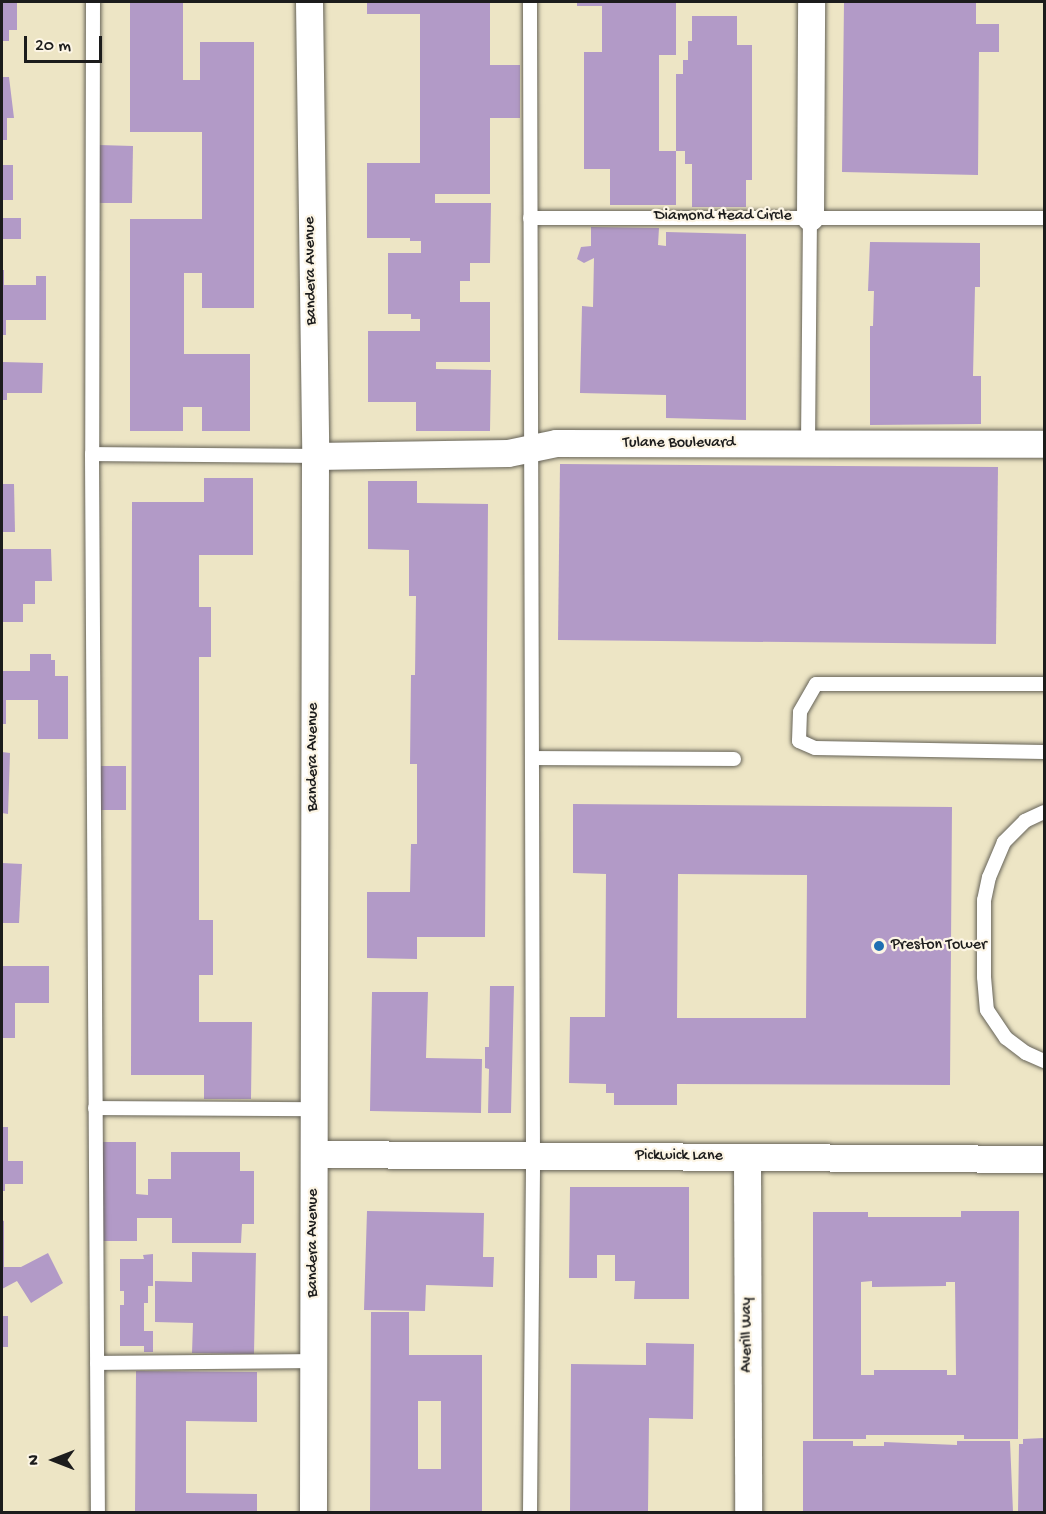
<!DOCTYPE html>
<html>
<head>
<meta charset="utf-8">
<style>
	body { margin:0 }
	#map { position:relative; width:1046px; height:1514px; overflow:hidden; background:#ede5c5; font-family:"Gochi Hand",sans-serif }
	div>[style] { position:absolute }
	.building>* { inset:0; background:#b29ac7 }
	.roads { filter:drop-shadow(0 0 2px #656257) drop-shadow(0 0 2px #656257) }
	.service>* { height:14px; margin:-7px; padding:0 7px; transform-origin:7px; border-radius:7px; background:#fff }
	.minor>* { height:27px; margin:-13.5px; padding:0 13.5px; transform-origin:13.5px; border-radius:13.5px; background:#fff }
	.dots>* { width:16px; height:16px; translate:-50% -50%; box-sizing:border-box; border:3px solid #fcf5e5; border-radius:50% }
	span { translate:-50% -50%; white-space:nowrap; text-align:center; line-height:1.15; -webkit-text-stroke:4.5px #fcf5e5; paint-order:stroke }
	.street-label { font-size:16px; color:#1c1c1c }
	.poi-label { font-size:16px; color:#1c1c1c }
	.left { translate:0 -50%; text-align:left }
	.frame { position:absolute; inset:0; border:3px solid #1c1c1c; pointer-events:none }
	.north { position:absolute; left:24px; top:1430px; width:60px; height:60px; -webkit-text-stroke:4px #fcf5e5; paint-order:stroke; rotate:270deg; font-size:16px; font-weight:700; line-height:24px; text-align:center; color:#1c1c1c }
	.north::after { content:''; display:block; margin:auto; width:21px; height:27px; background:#1c1c1c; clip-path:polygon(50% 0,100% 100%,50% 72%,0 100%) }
	.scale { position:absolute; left:24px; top:36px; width:78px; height:27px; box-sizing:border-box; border:3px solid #1c1c1c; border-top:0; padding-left:8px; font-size:18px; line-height:21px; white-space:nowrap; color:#1c1c1c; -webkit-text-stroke:4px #fcf5e5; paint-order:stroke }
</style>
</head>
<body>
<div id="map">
	<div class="building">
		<i style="clip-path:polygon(2px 2px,17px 2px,17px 30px,9px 30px,9px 41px,2px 41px)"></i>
		<i style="clip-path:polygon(130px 2px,183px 2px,183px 80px,200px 80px,200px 42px,254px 42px,254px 308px,202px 308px,202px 273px,184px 273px,184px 354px,250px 354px,250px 431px,202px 431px,202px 407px,183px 407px,183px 431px,130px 431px,130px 219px,202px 219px,202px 132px,130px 132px)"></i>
		<i style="clip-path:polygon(367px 2px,490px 2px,490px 65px,520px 65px,520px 118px,490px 118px,490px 194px,435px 194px,435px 203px,491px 203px,490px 263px,470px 263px,470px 281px,460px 281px,460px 302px,490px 302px,490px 362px,436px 362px,436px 369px,491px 370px,490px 431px,416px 431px,416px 402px,368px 402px,368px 331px,420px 331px,420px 319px,411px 319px,411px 314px,388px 314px,388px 253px,421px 253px,421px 241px,410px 241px,410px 238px,367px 238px,367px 163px,420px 163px,420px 14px,367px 14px)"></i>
		<i style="clip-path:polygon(577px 2px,676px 2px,676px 55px,659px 55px,659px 151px,676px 151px,676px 205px,610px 205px,610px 169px,584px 169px,584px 52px,602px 52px,602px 6px,577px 6px)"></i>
		<i style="clip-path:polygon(844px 2px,976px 2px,976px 24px,999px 24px,999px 52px,979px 52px,978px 175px,842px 172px)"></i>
		<i style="clip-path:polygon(692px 16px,737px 16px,737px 45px,752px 45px,752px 180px,746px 180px,746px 207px,692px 207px,692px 164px,685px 164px,685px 151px,676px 151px,676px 74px,683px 74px,683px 60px,688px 60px,688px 41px,692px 41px)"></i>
		<i style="clip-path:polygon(2px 77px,9px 77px,14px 118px,7px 118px,7px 140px,2px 140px)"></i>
		<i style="clip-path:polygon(99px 145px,133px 146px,132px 203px,99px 203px)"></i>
		<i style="clip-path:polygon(2px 165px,13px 165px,13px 200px,2px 200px)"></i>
		<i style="clip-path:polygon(2px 218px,21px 218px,21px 239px,2px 239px)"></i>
		<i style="clip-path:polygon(591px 227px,659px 228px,658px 245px,666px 246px,666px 232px,746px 234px,746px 420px,666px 418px,666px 395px,580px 393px,582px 306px,593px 307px,594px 258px,584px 263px,577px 259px,581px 247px,591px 246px)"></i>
		<i style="clip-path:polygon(870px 242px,980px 243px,980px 287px,975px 287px,973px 376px,981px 376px,981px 424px,870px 425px,870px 326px,873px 326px,874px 291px,868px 291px)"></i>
		<i style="clip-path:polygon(2px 270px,4px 270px,4px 285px,36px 285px,36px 276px,46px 276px,46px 320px,6px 320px,6px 335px,2px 335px)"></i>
		<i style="clip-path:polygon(2px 362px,43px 363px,42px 393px,7px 393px,7px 400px,2px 400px)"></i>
		<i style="clip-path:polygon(560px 464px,998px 467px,996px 644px,558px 640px)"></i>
		<i style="clip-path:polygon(204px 478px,253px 478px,253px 555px,199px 555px,199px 607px,211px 607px,211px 657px,199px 657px,199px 920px,213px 920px,213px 975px,199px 975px,199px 1022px,252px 1022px,251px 1099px,204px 1099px,204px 1075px,131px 1075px,132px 502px,204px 502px)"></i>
		<i style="clip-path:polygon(368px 481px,417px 481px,417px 503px,488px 504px,485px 937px,417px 937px,417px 959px,367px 958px,367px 892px,410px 892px,411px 844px,417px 844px,417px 764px,410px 764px,411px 675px,415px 675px,416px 596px,409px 596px,409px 550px,368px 549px)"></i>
		<i style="clip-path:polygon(2px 484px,14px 484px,15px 532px,3px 532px)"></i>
		<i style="clip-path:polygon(2px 549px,51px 549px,52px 581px,35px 581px,35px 604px,23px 604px,23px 622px,2px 622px)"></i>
		<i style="clip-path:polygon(30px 654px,51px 654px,51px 660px,55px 660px,55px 676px,68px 676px,68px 739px,38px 739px,38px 700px,6px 700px,6px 724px,2px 724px,2px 671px,30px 671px)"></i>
		<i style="clip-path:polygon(2px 752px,10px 753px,8px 814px,2px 813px)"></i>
		<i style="clip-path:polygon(98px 766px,126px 766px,126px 810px,98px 810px)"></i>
		<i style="clip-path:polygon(evenodd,573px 804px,952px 807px,950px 1085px,677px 1084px,677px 1105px,614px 1105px,614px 1093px,606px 1093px,606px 1084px,569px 1083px,570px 1017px,605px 1017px,606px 874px,573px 873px,573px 804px,678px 874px,807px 875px,806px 1018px,677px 1018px,678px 874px)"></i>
		<i style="clip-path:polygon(2px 863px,22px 864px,19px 923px,2px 923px)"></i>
		<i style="clip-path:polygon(2px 966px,49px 966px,49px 1003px,15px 1003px,15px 1038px,2px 1038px)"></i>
		<i style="clip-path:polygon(490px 986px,514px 986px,511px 1113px,488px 1113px,489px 1069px,485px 1068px,485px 1047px,489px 1047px)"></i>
		<i style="clip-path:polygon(372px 992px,428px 992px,426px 1058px,482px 1059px,481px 1113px,370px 1111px)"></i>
		<i style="clip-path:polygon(2px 1127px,8px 1127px,8px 1161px,23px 1161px,23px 1184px,5px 1184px,5px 1191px,2px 1191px)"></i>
		<i style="clip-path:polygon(102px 1142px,136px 1142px,136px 1194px,148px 1195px,148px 1179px,171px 1179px,171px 1152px,240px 1152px,240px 1171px,254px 1171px,254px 1224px,242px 1224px,241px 1243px,172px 1243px,172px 1218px,137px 1218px,137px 1241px,102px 1241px)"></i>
		<i style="clip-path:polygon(570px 1187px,689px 1187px,689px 1299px,634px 1299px,635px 1281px,615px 1281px,615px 1255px,597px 1255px,597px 1278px,569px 1278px)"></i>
		<i style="clip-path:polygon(367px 1211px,484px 1213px,483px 1257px,494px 1257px,493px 1287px,426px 1285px,425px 1311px,364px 1310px)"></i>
		<i style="clip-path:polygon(evenodd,961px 1211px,1019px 1211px,1018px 1439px,964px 1439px,964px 1435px,866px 1435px,866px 1439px,813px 1439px,813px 1212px,868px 1212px,868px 1217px,961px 1217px,961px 1211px,872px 1281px,872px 1287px,946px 1286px,946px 1282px,955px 1282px,956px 1375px,947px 1375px,947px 1370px,874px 1370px,874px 1375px,861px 1375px,861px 1282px,872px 1281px)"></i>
		<i style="clip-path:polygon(2px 1220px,4px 1221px,4px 1267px,21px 1267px,48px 1253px,63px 1283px,31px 1303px,17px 1281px,2px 1289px)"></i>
		<i style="clip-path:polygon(192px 1252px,256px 1253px,254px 1354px,192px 1353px,193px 1323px,155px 1322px,155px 1281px,192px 1282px)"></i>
		<i style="clip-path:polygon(153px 1254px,153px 1286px,148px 1286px,148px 1303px,144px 1303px,144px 1331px,153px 1331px,153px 1352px,144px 1352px,144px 1346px,120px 1346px,120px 1305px,124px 1305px,124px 1291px,120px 1291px,120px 1259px,144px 1259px,143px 1255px)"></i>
		<i style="clip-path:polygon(evenodd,371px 1312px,409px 1312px,409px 1355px,482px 1355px,482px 1512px,370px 1512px,371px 1312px,418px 1401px,441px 1401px,441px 1469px,418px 1469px,418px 1401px)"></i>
		<i style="clip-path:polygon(2px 1316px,8px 1316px,8px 1347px,2px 1347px)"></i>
		<i style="clip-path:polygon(646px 1343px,694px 1344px,693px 1419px,649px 1418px,648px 1512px,570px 1512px,571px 1364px,646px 1365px)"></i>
		<i style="clip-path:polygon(136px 1371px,257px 1372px,257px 1422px,186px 1421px,186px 1493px,257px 1494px,257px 1512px,135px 1512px)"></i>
		<i style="clip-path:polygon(1044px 1438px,1044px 1512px,1018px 1512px,1019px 1444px,1023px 1444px,1023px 1439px)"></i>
		<i style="clip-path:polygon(803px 1441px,853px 1441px,853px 1446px,884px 1446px,884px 1442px,957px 1445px,957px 1441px,1010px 1441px,1013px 1512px,803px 1512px)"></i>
	</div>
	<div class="roads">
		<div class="service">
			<i style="left:93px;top:2px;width:452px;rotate:90.1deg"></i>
			<i style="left:92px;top:454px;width:1058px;rotate:89.68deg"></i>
			<i style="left:530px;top:218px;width:514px"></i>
			<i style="left:808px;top:444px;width:227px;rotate:-89.5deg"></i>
			<i style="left:92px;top:454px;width:223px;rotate:0.5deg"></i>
			<i style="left:1044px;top:684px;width:228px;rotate:180deg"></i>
			<i style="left:816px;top:684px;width:32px;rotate:120deg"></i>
			<i style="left:800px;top:712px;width:29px;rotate:92deg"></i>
			<i style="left:799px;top:741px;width:17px;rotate:24deg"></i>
			<i style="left:815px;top:748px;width:229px;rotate:1deg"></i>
			<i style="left:532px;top:758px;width:202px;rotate:0.3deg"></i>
			<i style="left:1044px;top:812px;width:21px;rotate:155deg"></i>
			<i style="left:1025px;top:821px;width:30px;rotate:135deg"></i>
			<i style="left:1004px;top:842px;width:38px;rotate:113deg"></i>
			<i style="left:989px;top:877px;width:24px;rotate:102deg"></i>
			<i style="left:984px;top:900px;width:77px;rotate:90deg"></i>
			<i style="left:984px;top:977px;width:33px;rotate:85deg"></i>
			<i style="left:987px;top:1010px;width:34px;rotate:56deg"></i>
			<i style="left:1006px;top:1038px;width:25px;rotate:37deg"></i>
			<i style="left:1026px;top:1053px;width:20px;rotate:24deg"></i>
			<i style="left:95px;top:1108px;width:219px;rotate:0.3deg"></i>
			<i style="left:97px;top:1363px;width:216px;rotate:-0.5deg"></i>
			<i style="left:530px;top:1512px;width:356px;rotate:-89.5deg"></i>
			<i style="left:533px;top:1156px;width:1154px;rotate:-90.15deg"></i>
		</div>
		<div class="minor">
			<i style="left:309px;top:2px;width:454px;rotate:89.2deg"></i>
			<i style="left:315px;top:456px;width:1056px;rotate:90.11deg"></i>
			<i style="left:810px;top:217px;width:215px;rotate:-89.7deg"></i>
			<i style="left:315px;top:456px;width:193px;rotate:-0.9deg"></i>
			<i style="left:508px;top:453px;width:49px;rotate:-11.8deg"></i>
			<i style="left:556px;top:443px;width:488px;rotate:0.1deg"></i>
			<i style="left:314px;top:1154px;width:730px;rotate:0.39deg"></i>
			<i style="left:747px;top:1157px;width:355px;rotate:89.8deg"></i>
		</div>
	</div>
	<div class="dots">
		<i style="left:879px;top:946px;background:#1f6fb2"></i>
	</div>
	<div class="street-label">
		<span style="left:723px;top:217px">Diamond Head Circle</span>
		<span style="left:312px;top:271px;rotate:-91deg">Bandera Avenue</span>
		<span style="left:679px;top:444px">Tulane Boulevard</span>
		<span style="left:314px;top:757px;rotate:-90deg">Bandera Avenue</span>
		<span style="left:679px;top:1157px">Pickwick Lane</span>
		<span style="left:314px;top:1243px;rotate:-90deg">Bandera Avenue</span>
		<span style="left:748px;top:1335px;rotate:-90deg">Averill Way</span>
	</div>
	<div class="poi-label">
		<span class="left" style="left:891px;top:946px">Preston Tower</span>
	</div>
	<div class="frame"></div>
	<div class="north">N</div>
	<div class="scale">20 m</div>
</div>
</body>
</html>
